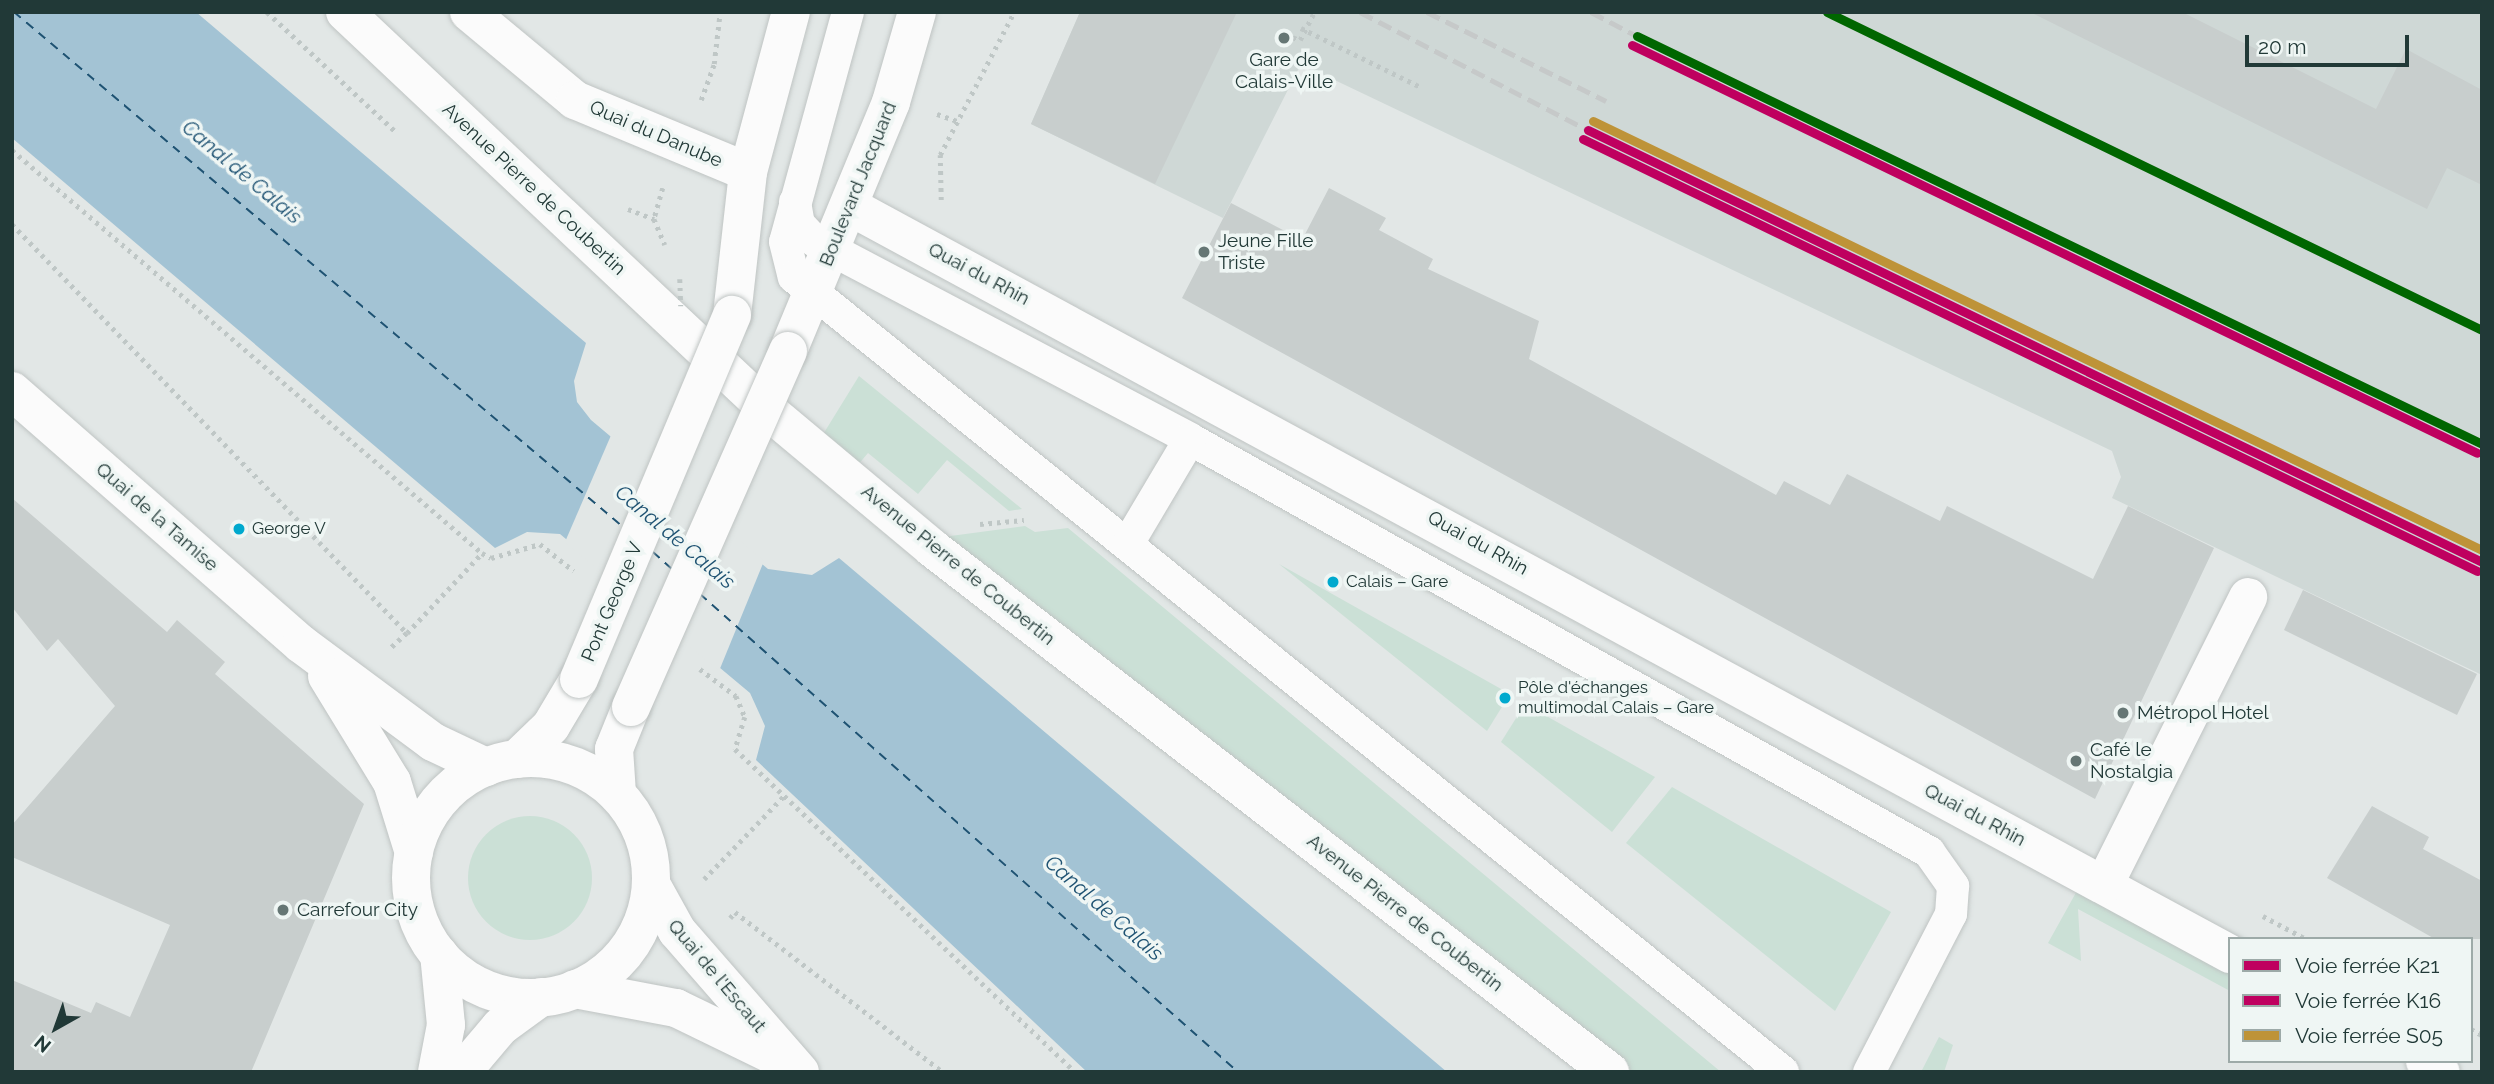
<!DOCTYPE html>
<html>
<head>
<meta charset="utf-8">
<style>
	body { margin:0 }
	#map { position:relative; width:2494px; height:1084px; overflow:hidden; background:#e2e7e6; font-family:Raleway,sans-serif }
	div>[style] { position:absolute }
	.built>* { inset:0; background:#cfd8d6 }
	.green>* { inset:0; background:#cbe0d6 }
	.round { border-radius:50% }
	.water>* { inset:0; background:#a3c3d4 }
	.pier>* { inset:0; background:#e2e7e6 }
	.ferry>* { height:2px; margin-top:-1px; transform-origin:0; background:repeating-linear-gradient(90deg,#1e5272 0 9px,transparent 0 16px) }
	.building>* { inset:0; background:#c8cecd }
	.path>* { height:4.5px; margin-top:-2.25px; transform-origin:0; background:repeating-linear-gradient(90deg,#bfc7c6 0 3.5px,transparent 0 8.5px) }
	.roads { filter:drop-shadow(0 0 2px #bfc4c3) drop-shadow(0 0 2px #bfc4c3) }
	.service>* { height:32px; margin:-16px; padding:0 16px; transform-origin:16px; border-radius:16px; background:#fbfbfb }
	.minor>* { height:38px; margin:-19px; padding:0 19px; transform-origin:19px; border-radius:19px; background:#fbfbfb }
	.tertiary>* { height:38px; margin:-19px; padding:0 19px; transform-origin:19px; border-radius:19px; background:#fbfbfb }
	.tertiary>.ring { margin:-19px; padding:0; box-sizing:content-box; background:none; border:38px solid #fbfbfb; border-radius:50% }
	.rail>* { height:5px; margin-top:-2.5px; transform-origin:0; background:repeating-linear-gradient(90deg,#c6c9c9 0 14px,transparent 0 21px) }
	.path-bridge>* { height:4.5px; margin-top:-2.25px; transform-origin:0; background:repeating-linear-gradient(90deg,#bfc7c6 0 3.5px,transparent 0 8.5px) }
	.bridges { filter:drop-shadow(0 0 2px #bfc4c3) drop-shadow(0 0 2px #bfc4c3) }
	.tertiary-bridge>* { height:38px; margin:-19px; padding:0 19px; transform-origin:19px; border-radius:19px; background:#fbfbfb }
	.rail-1>* { height:9px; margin:-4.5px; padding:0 4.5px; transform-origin:4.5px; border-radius:4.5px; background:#bf005f }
	.rail-2>* { height:9px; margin:-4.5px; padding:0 4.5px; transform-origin:4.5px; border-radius:4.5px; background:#bf005f }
	.rail-3>* { height:9px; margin:-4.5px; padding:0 4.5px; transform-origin:4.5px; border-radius:4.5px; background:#be9338 }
	.rail-4>* { height:9px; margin:-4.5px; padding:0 4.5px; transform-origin:4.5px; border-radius:4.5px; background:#060 }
	.rail-5>* { height:9px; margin:-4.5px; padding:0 4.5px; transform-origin:4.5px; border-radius:4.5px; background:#bf005f }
	.rail-6>* { height:9px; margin:-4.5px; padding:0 4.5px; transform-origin:4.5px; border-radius:4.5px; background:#060 }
	.dots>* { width:19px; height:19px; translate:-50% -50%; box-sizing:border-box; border:4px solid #eff6f4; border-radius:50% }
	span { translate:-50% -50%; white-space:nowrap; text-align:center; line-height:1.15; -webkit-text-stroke:7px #eff6f4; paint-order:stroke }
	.bus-label { font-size:17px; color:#213937 }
	.left { translate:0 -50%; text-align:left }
	.poi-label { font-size:19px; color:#213937 }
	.street-label { font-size:19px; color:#213937 }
	.water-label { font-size:21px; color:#1e5272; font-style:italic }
	.frame { position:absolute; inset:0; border:14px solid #213937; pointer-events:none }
	.legend { position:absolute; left:2228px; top:937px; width:245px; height:126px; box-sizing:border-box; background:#eff6f4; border:2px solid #9daaa8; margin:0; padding:9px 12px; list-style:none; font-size:21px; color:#213937 }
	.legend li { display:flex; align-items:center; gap:14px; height:35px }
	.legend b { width:35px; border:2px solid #9daaa8 }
	.north { position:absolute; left:21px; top:993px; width:70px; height:70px; -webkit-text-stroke:5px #eff6f4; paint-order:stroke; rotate:220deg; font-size:19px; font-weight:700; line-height:28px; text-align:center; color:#213937 }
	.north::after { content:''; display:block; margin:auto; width:24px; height:32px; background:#213937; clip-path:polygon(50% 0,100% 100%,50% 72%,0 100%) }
	.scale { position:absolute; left:2245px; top:35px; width:164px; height:32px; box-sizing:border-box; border:4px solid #213937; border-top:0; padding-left:9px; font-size:21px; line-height:24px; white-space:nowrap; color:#213937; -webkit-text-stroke:5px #eff6f4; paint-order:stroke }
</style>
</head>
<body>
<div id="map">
	<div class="built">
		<i style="clip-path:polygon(1080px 12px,2482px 12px,2482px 675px,2112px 498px,2121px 477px,2112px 451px,1301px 64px,1223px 218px,1031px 124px)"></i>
	</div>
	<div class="green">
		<i style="clip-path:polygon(859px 376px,1022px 509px,1009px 511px,947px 460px,918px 494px,868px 453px,857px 466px,822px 436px)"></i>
		<i style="clip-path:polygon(1025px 526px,1035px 532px,1068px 528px,1721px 1072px,1632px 1072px,943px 537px)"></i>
		<i style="clip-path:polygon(1279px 564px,1510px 694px,1487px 731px)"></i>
		<i style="clip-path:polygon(1525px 704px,1655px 777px,1612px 832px,1501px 742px)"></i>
		<i style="clip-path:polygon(1672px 787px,1891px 912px,1835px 1011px,1626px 843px)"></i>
		<i class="round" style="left:468px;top:816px;width:124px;height:124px"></i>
		<i style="clip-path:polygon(2078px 889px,2230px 971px,2230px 991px,2078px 909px,2081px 961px,2048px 943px)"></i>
		<i style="clip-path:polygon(1939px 1037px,1953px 1045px,1944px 1072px,1921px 1072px)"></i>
	</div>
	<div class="water">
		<i style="clip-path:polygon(12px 12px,196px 12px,586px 343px,574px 381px,577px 402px,591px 420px,768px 569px,812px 575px,839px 558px,1447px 1072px,1087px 1072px,756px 760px,765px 726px,750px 693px,560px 534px,527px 532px,495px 548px,12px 138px)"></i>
	</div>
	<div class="pier">
		<i style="clip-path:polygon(612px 433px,764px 561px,719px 671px,565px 542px)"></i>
	</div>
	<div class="ferry">
		<i style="left:14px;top:12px;width:796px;rotate:40.21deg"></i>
		<i style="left:653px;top:552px;width:25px;rotate:42deg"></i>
		<i style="left:700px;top:594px;width:720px;rotate:41.62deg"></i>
	</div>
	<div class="building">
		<i style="clip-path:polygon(1080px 12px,1237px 12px,1155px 184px,1031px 124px)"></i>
		<i style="clip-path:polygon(2030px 12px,2182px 12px,2376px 109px,2406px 49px,2482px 90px,2482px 185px,2447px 168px,2427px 209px)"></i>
		<i style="clip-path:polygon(1329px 188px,1386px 218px,1379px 230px,1433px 259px,1428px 269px,1539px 321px,1529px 359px,1776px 495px,1784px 481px,1830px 505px,1847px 474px,1940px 521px,1947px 506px,2093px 579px,2128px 506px,2214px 548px,2095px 799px,1182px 298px,1231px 203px,1302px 240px)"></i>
		<i style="clip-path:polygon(12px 498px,167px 632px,177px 620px,225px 662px,215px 674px,364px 804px,251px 1072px,12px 1072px,12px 980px,91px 1013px,96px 1002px,130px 1017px,170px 925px,12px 857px,12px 825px,115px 706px,58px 639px,47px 651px,12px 607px)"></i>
		<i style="clip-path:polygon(2303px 590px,2477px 674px,2457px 715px,2284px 630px)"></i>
		<i style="clip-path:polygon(2372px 806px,2429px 837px,2423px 849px,2482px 881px,2482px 939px,2435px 939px,2327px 878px)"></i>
	</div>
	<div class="path">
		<i style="left:267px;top:12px;width:178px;rotate:42.9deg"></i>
		<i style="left:1301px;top:28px;width:134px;rotate:26.2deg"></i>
		<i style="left:1285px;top:34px;width:16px;rotate:22deg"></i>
		<i style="left:1300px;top:40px;width:31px;rotate:-63deg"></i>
		<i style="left:701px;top:100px;width:38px;rotate:-70deg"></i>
		<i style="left:714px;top:64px;width:52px;rotate:-83.4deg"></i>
		<i style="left:937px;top:114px;width:24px;rotate:19deg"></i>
		<i style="left:12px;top:150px;width:619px;rotate:40.61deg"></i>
		<i style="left:482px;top:553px;width:10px;rotate:29deg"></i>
		<i style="left:491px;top:558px;width:51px;rotate:-15.9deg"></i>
		<i style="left:540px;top:544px;width:43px;rotate:38.5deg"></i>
		<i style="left:663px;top:188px;width:32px;rotate:106deg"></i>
		<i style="left:654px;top:219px;width:28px;rotate:67deg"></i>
		<i style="left:941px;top:200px;width:45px;rotate:-91.3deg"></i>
		<i style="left:940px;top:155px;width:161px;rotate:-62.6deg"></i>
		<i style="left:628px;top:209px;width:28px;rotate:21deg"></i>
		<i style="left:12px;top:224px;width:569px;rotate:46deg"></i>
		<i style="left:407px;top:633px;width:25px;rotate:137deg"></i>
		<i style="left:980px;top:524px;width:44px;rotate:-5.2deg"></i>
		<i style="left:407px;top:633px;width:110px;rotate:-46.8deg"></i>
		<i style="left:700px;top:669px;width:45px;rotate:36.9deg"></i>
		<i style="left:736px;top:696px;width:23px;rotate:67deg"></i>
		<i style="left:745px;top:717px;width:34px;rotate:107deg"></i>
		<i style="left:735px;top:749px;width:469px;rotate:43.5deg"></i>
		<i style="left:704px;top:879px;width:115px;rotate:-46.1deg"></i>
		<i style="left:2263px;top:916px;width:49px;rotate:28.1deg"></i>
		<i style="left:730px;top:918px;width:8px;rotate:-50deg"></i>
		<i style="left:735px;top:912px;width:262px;rotate:37.6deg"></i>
		<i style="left:2471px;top:1029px;width:13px;rotate:29deg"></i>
	</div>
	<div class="roads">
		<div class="service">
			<i style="left:848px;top:12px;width:238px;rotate:105.3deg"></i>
			<i style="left:785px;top:242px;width:36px;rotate:76deg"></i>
			<i style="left:794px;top:277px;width:1269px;rotate:38.79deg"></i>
			<i style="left:795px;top:202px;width:22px;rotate:80deg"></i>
			<i style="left:799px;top:224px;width:23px;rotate:47deg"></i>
			<i style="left:815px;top:241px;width:424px;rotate:27.8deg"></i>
			<i style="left:1190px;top:439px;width:847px;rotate:29.2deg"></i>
			<i style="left:1929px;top:852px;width:42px;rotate:54.8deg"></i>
			<i style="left:1953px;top:886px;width:28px;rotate:94deg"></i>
			<i style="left:1951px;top:914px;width:178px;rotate:117.4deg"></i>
			<i style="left:1130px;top:540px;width:117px;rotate:-59.3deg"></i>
		</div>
		<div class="minor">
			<i style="left:469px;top:12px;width:138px;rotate:39.7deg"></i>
			<i style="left:575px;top:100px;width:187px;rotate:22.6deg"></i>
			<i style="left:849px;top:206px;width:1571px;rotate:28.44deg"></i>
			<i style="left:12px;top:391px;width:384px;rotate:41.2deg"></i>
			<i style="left:301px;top:644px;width:164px;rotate:36.6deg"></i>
			<i style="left:433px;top:742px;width:59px;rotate:25.3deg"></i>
			<i style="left:327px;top:676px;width:124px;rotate:58.5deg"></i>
			<i style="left:392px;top:782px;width:74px;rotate:72.8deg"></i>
			<i style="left:651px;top:884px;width:54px;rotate:61deg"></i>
			<i style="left:677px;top:931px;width:187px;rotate:48.9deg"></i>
			<i style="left:2104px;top:885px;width:322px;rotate:-63.4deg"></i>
			<i style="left:575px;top:989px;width:103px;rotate:10.7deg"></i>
			<i style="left:676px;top:1008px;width:108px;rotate:25.9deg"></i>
			<i style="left:2425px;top:1061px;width:19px;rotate:35deg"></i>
		</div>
		<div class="tertiary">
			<i style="left:345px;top:12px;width:586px;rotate:43.27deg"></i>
			<i style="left:772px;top:414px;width:209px;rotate:39.9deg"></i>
			<i style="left:932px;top:548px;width:857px;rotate:37.7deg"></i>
			<i style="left:732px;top:315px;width:144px;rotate:-83.6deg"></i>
			<i style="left:748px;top:172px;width:166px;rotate:-75deg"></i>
			<i style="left:788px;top:351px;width:269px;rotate:-67.5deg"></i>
			<i style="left:891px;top:102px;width:94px;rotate:-73.9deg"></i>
			<i class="ring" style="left:411px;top:758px;width:202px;height:202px"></i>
			<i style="left:517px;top:759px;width:47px;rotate:-44.1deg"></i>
			<i style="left:551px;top:726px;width:55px;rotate:-59.2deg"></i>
			<i style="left:617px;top:794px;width:45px;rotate:-93.8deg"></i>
			<i style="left:614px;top:749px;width:45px;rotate:-68deg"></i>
			<i style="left:437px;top:1072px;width:48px;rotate:-79.2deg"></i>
			<i style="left:446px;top:1025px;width:71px;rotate:-95.6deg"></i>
			<i style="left:462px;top:1072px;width:59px;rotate:-49.8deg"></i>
			<i style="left:500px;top:1027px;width:51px;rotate:-36.2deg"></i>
		</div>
	</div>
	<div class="rail">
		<i style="left:1360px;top:12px;width:257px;rotate:27.4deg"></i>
		<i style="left:1427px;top:12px;width:200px;rotate:26.4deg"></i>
		<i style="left:1591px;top:12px;width:52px;rotate:27.6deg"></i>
	</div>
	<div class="path-bridge">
		<i style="left:680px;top:279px;width:27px;rotate:88deg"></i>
	</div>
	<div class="bridges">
		<div class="tertiary-bridge">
			<i style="left:579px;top:679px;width:395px;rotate:-67.2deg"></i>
			<i style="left:631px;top:707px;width:389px;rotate:-66.2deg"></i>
		</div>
	</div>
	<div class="rail-1">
		<i style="left:1588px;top:130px;width:993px;rotate:25.79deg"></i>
	</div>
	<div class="rail-2">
		<i style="left:1583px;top:139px;width:993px;rotate:25.79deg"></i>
	</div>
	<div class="rail-3">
		<i style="left:1593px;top:121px;width:987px;rotate:25.76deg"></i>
	</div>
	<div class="rail-4">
		<i style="left:1637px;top:36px;width:938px;rotate:25.77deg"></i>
	</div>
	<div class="rail-5">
		<i style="left:1632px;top:45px;width:938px;rotate:25.77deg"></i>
	</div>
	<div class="rail-6">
		<i style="left:1827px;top:12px;width:728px;rotate:25.9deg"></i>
	</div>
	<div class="dots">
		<i style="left:1284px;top:38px;background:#657674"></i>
		<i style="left:1204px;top:252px;background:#657674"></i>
		<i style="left:239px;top:529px;background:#00a9ce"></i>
		<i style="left:1333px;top:582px;background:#00a9ce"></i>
		<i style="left:1505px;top:698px;background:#00a9ce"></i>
		<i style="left:2123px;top:713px;background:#657674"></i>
		<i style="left:2076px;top:761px;background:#657674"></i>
		<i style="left:283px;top:910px;background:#657674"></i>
	</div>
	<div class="bus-label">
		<span class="left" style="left:252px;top:529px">George V</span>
		<span class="left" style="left:1346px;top:582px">Calais – Gare</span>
		<span class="left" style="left:1518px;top:698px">Pôle d'échanges<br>multimodal Calais – Gare</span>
	</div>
	<div class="poi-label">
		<span style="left:1284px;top:71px">Gare de<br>Calais-Ville</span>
		<span class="left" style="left:1218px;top:252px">Jeune Fille<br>Triste</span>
		<span class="left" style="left:2137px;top:713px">Métropol Hotel</span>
		<span class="left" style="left:2090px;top:761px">Café le<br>Nostalgia</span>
		<span class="left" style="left:297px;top:910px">Carrefour City</span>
	</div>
	<div class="street-label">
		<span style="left:656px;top:134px;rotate:23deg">Quai du Danube</span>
		<span style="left:858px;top:184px;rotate:-68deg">Boulevard Jacquard</span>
		<span style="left:534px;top:189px;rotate:43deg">Avenue Pierre de Coubertin</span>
		<span style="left:979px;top:274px;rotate:28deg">Quai du Rhin</span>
		<span style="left:157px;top:517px;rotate:41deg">Quai de la Tamise</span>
		<span style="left:1478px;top:543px;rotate:29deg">Quai du Rhin</span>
		<span style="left:958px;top:565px;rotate:39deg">Avenue Pierre de Coubertin</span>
		<span style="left:612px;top:602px;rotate:-67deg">Pont George V</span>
		<span style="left:1975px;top:815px;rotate:28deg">Quai du Rhin</span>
		<span style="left:1405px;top:913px;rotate:38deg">Avenue Pierre de Coubertin</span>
		<span style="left:717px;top:976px;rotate:50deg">Quai de l'Escaut</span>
	</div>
	<div class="water-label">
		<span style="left:242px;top:172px;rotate:40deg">Canal de Calais</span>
		<span style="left:675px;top:537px;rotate:40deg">Canal de Calais</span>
		<span style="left:1104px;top:908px;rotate:41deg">Canal de Calais</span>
	</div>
	<div class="frame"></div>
	<ul class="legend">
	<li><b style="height:9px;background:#bf005f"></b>Voie ferrée K21</li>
	<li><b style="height:9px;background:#bf005f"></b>Voie ferrée K16</li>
	<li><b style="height:9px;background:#be9338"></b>Voie ferrée S05</li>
	</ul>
	<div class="north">N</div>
	<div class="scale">20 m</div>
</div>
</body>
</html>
